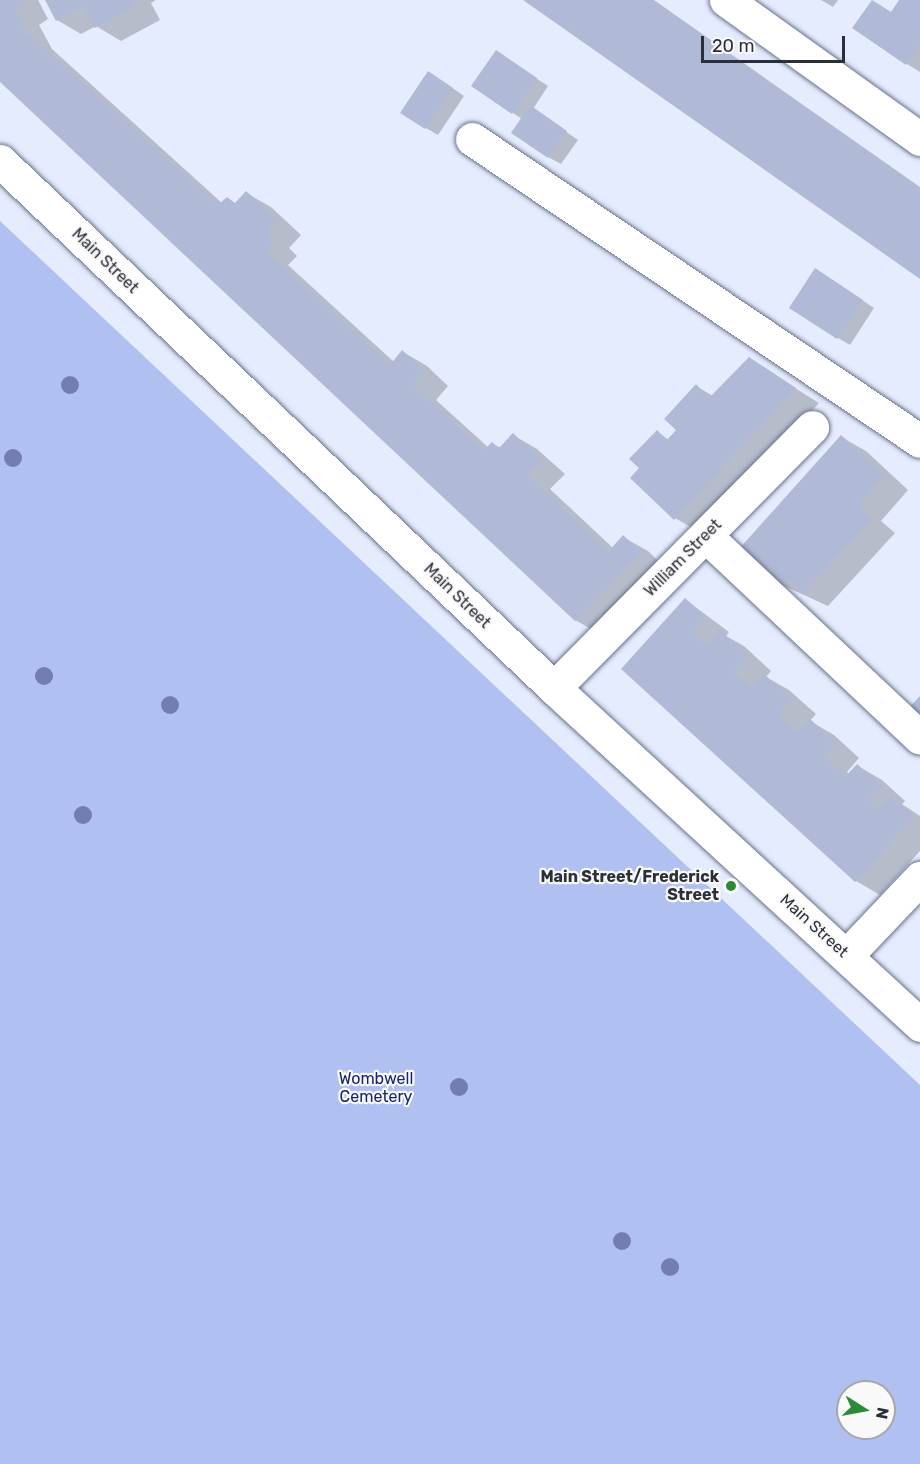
<!DOCTYPE html>
<html>
<head>
<meta charset="utf-8">
<style>
	body { margin:0 }
	#map { position:relative; width:920px; height:1464px; overflow:hidden; background:#e5ecfe; font-family:Rubik,sans-serif }
	div>[style] { position:absolute }
	.green>* { inset:0; background:#b0c0f1 }
	.shadow>* { inset:0; background:#0003 }
	.building>* { inset:0; background:#b0bad7 }
	.roads { filter:drop-shadow(0 0 2px #68718b) drop-shadow(0 0 2px #68718b) }
	.minor>* { height:33px; margin:-16.5px; padding:0 16.5px; transform-origin:16.5px; border-radius:16.5px; background:#fff }
	.trees>* { width:18px; height:18px; margin:-9px; border-radius:50%; background:#747daf }
	.dots>* { width:16px; height:16px; translate:-50% -50%; box-sizing:border-box; border:3px solid #f9f9f9; border-radius:50% }
	span { translate:-50% -50%; white-space:nowrap; text-align:center; line-height:1.15; -webkit-text-stroke:4.5px #f9f9f9; paint-order:stroke }
	.street-label { font-size:16px; color:#2b2f3a }
	.poi-label { font-size:16px; color:#2b2f3a; font-weight:700 }
	.right { translate:-100% -50%; text-align:right }
	.park-label { font-size:16px; color:#18236e }
	.north { position:absolute; left:836px; top:1380px; width:60px; height:60px; box-sizing:border-box; background:#f9f9f9; border:2px solid #a7a8ad; border-radius:50%; rotate:101deg; font-size:16px; font-weight:700; line-height:24px; text-align:center; color:#2b2f3a }
	.north::after { content:''; display:block; margin:auto; width:21px; height:27px; background:#2e8a3b; clip-path:polygon(50% 0,100% 100%,50% 72%,0 100%) }
	.scale { position:absolute; left:701px; top:36px; width:144px; height:27px; box-sizing:border-box; border:3px solid #2b2f3a; border-top:0; padding-left:8px; font-size:18px; line-height:21px; white-space:nowrap; color:#2b2f3a; -webkit-text-stroke:4px #f9f9f9; paint-order:stroke }
</style>
</head>
<body>
<div id="map">
	<div class="green">
		<i style="clip-path:polygon(evenodd,0 221px,920px 1085px,920px 1464px,0 1464px,0 221px,848px 1392px,884px 1392px,884px 1428px,848px 1428px,848px 1392px)"></i>
	</div>
	<div class="shadow">
		<i style="clip-path:polygon(0 0,38px 0,48px 19px,39px 25px,52px 49px,222px 203px,236px 204px,246px 193px,271px 207px,301px 235px,289px 248px,297px 256px,288px 265px,394px 362px,403px 352px,427px 366px,448px 386px,436px 400px,489px 448px,493px 444px,501px 448px,513px 435px,537px 449px,565px 474px,550px 489px,613px 548px,623px 537px,648px 551px,664px 567px,600px 634px,575px 620px,0 80px)"></i>
		<i style="clip-path:polygon(47px 0,156px 0,151px 3px,160px 20px,121px 41px,96px 26px,81px 34px,57px 20px)"></i>
		<i style="clip-path:polygon(525px 0,654px 0,920px 187px,920px 277px)"></i>
		<i style="clip-path:polygon(821px 0,838px 0,833px 7px)"></i>
		<i style="clip-path:polygon(901px 0,920px 0,920px 72px,907px 64px,873px 1px,892px 13px)"></i>
		<i style="clip-path:polygon(507px 59px,548px 86px,533px 109px,578px 140px,561px 164px,548px 157px,522px 119px,473px 86px)"></i>
		<i style="clip-path:polygon(441px 80px,464px 96px,438px 135px,426px 128px)"></i>
		<i style="clip-path:polygon(827px 277px,874px 308px,850px 345px,838px 338px)"></i>
		<i style="clip-path:polygon(749px 359px,819px 403px,699px 532px,675px 518px,642px 468px,657px 432px,669px 440px,678px 430px,696px 386px,713px 396px)"></i>
		<i style="clip-path:polygon(841px 437px,866px 451px,908px 490px,881px 521px,895px 533px,828px 606px,782px 585px)"></i>
		<i style="clip-path:polygon(686px 600px,729px 632px,726px 636px,744px 646px,771px 671px,766px 677px,789px 690px,816px 714px,810px 721px,834px 735px,859px 758px,847px 772px,850px 775px,858px 766px,882px 780px,905px 801px,902px 804px,920px 816px,920px 851px,880px 895px,856px 881px,623px 669px)"></i>
	</div>
	<div class="building">
		<i style="clip-path:polygon(0 0,22px 0,25px 5px,15px 11px,27px 33px,218px 205px,227px 197px,235px 203px,246px 191px,265px 208px,277px 220px,266px 233px,274px 242px,265px 251px,390px 365px,402px 350px,425px 371px,413px 385px,484px 450px,492px 442px,499px 448px,513px 433px,541px 460px,527px 474px,604px 547px,609px 551px,623px 535px,641px 552px,575px 621px,0 82px)"></i>
		<i style="clip-path:polygon(45px 0,133px 0,136px 6px,95px 28px,83px 6px,56px 21px)"></i>
		<i style="clip-path:polygon(523px 0,652px 0,920px 188px,920px 279px)"></i>
		<i style="clip-path:polygon(872px 0,891px 12px,899px 0,920px 0,920px 45px,906px 65px,852px 28px)"></i>
		<i style="clip-path:polygon(496px 50px,537px 78px,512px 114px,471px 86px)"></i>
		<i style="clip-path:polygon(428px 71px,453px 88px,425px 129px,400px 113px)"></i>
		<i style="clip-path:polygon(530px 105px,567px 131px,548px 158px,511px 133px)"></i>
		<i style="clip-path:polygon(815px 268px,863px 300px,837px 339px,789px 308px)"></i>
		<i style="clip-path:polygon(749px 357px,796px 388px,674px 520px,630px 478px,639px 468px,629px 459px,657px 430px,667px 440px,676px 430px,664px 419px,696px 384px,709px 398px)"></i>
		<i style="clip-path:polygon(841px 435px,885px 475px,858px 506px,872px 519px,803px 593px,788px 579px,781px 587px,739px 549px)"></i>
		<i style="clip-path:polygon(685px 598px,706px 617px,693px 632px,706px 645px,720px 630px,748px 656px,733px 672px,742px 680px,752px 689px,764px 674px,792px 699px,778px 715px,797px 733px,810px 719px,836px 743px,824px 757px,845px 777px,857px 764px,882px 786px,868px 800px,879px 809px,891px 796px,914px 817px,855px 882px,621px 669px)"></i>
		<i style="clip-path:polygon(920px 696px,920px 724px,906px 711px)"></i>
	</div>
	<div class="roads">
		<div class="minor">
			<i style="left:726px;top:0;width:239px;rotate:35.6deg"></i>
			<i style="left:472px;top:139px;width:540px;rotate:33.98deg"></i>
			<i style="left:0;top:161px;width:765px;rotate:43.57deg"></i>
			<i style="left:554px;top:688px;width:498px;rotate:42.6deg"></i>
			<i style="left:706px;top:536px;width:294px;rotate:43.3deg"></i>
			<i style="left:554px;top:688px;width:367px;rotate:-45.3deg"></i>
			<i style="left:846px;top:956px;width:108px;rotate:-46.5deg"></i>
		</div>
	</div>
	<div class="trees">
		<i style="left:70px;top:385px"></i>
		<i style="left:13px;top:458px"></i>
		<i style="left:44px;top:676px"></i>
		<i style="left:170px;top:705px"></i>
		<i style="left:83px;top:815px"></i>
		<i style="left:459px;top:1087px"></i>
		<i style="left:622px;top:1241px"></i>
		<i style="left:670px;top:1267px"></i>
	</div>
	<div class="dots">
		<i style="left:731px;top:886px;background:#2e8a3b"></i>
	</div>
	<div class="street-label">
		<span style="left:105px;top:261px;rotate:44deg">Main Street</span>
		<span style="left:683px;top:558px;rotate:-45deg">William Street</span>
		<span style="left:457px;top:596px;rotate:44deg">Main Street</span>
		<span style="left:814px;top:926px;rotate:42deg">Main Street</span>
	</div>
	<div class="poi-label">
		<span class="right" style="left:719px;top:886px">Main Street/Frederick<br>Street</span>
	</div>
	<div class="park-label">
		<span style="left:376px;top:1088px">Wombwell<br>Cemetery</span>
	</div>
	<div class="north">N</div>
	<div class="scale">20 m</div>
</div>
</body>
</html>
